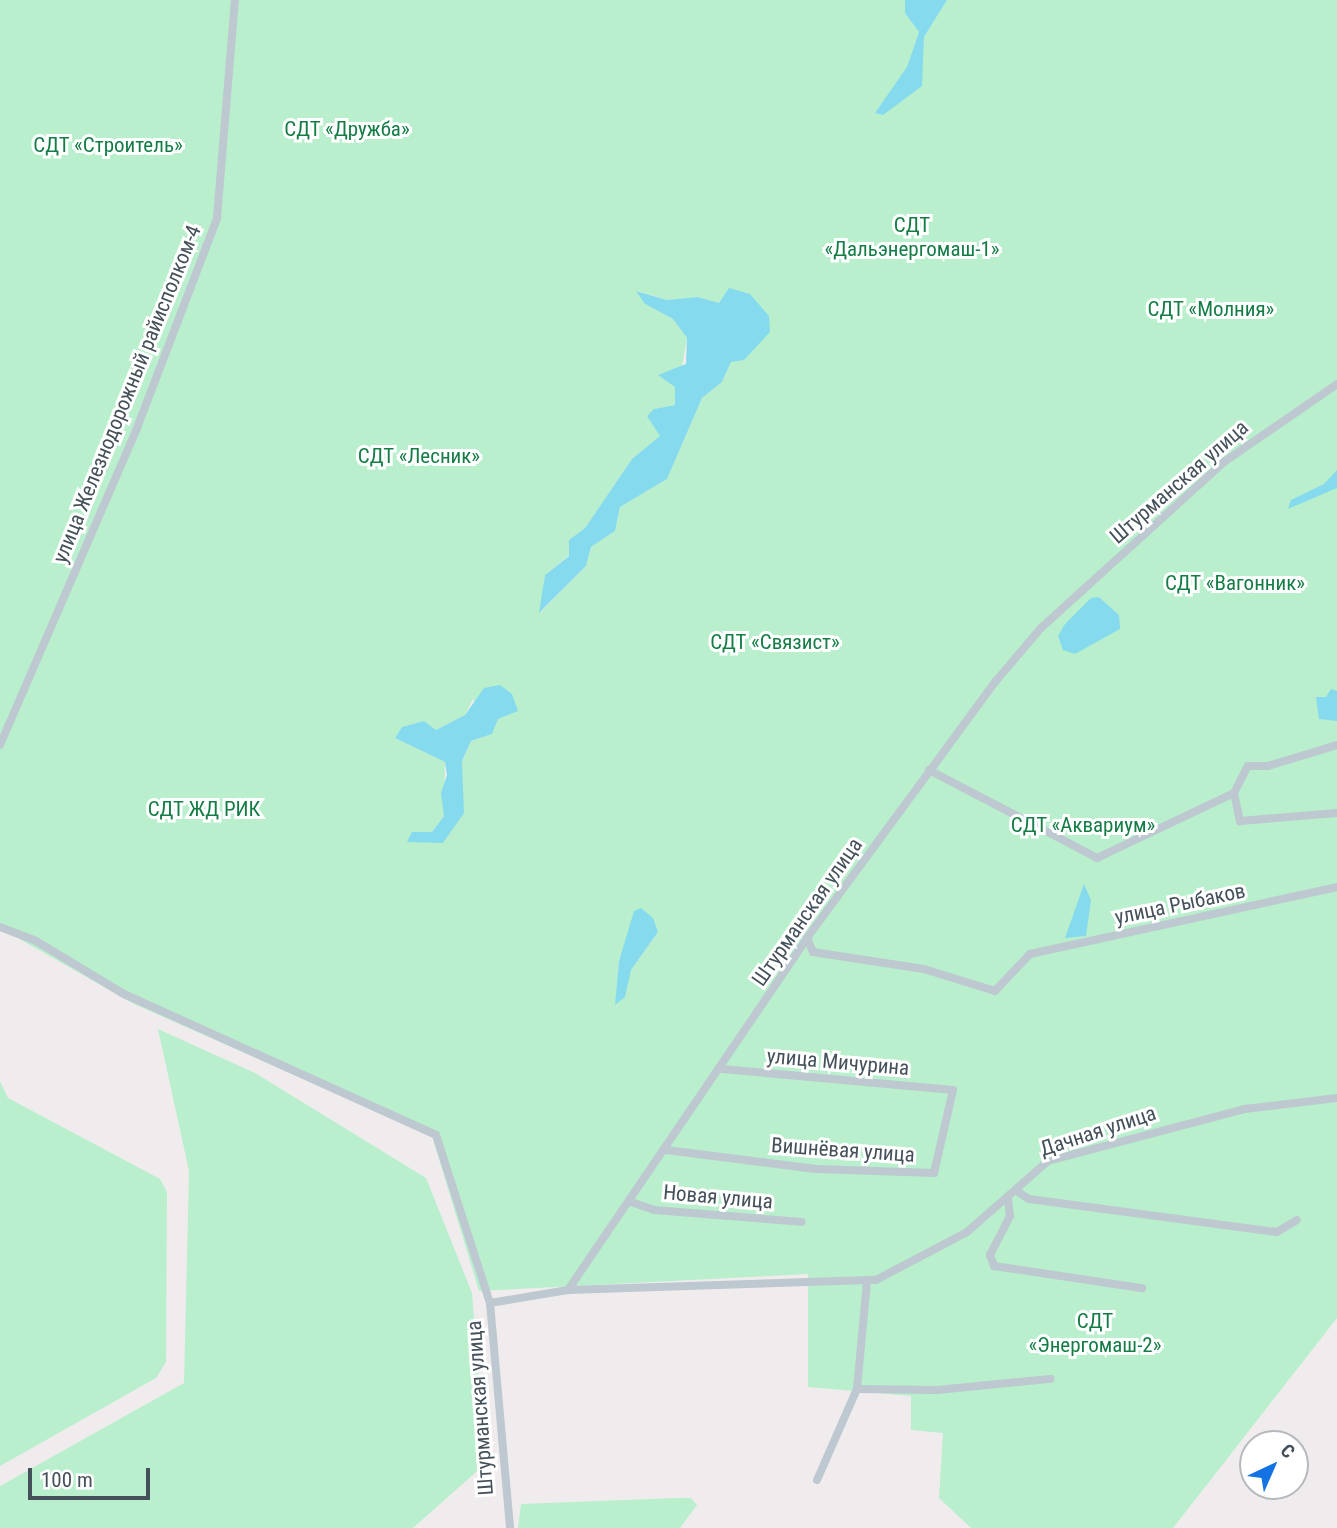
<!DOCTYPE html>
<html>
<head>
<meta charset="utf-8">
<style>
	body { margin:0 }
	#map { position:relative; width:1337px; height:1528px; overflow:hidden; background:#f0eced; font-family:"Roboto Condensed",sans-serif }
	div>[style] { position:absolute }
	.green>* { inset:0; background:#b9efcd }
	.water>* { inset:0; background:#85daee }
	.street>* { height:8px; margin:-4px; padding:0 4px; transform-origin:4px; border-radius:4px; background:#bdc8d0 }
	span { translate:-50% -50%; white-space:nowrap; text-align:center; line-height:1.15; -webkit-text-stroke:6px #fff; paint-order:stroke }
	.park-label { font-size:21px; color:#147d46 }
	.street-label { font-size:21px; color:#45515a }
	.north { position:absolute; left:1239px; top:1430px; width:70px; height:70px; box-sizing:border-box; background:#fff; border:2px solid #b5b9bd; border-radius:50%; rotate:44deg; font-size:19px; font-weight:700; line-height:28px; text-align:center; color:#45515a }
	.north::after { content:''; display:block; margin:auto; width:24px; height:32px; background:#1473e2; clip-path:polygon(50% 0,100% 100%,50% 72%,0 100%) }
	.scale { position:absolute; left:28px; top:1468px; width:122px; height:32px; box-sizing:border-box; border:4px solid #45515a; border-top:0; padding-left:9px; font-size:21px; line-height:24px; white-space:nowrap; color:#45515a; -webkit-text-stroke:5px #fff; paint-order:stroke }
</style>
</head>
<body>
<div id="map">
	<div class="green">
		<i style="clip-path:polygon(evenodd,0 0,905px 0,905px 13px,919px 32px,908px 67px,876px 112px,883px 115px,918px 76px,924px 37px,947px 0,1337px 0,1337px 1318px,1173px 1528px,971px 1528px,939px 1498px,943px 1433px,911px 1430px,911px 1396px,808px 1387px,808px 1274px,479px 1291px,432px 1136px,134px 1004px,0 928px,0 0,637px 291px,668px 300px,698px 297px,719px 303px,731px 362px,722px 382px,702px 398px,667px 479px,620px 507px,615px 531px,591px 547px,586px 566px,541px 612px,545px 575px,569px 555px,569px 540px,585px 528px,632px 459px,661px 436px,654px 409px,675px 405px,687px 338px,673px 319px,645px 304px,637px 291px,0 0,1099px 597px,1119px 615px,1075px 654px,1065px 624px,1099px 597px,0 0,473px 699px,492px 734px,471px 741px,462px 761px,463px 813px,443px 843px,432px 832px,444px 816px,445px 762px,395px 738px,402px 727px,424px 721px,436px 730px,465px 715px,473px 699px,0 0,634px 919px,658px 932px,631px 970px,616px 1005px,619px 961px,634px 919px)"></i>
		<i style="clip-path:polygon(158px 1029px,255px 1073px,426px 1178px,472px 1293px,485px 1464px,413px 1528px,0 1528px,0 1486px,184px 1383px,189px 1171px)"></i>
		<i style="clip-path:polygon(0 1081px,8px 1098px,160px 1179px,167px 1192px,166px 1362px,156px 1378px,0 1466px)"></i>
		<i style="clip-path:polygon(676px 1498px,691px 1498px,697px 1505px,680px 1528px,518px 1528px,521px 1504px)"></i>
	</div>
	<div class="water">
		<i style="clip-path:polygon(905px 0,947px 0,924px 37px,922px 86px,883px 115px,875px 113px,907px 67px,919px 32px,905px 13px)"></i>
		<i style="clip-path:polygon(729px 288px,750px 294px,769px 316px,770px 332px,744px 360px,731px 362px,722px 382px,702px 398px,667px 479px,620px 507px,615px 531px,591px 547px,586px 566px,539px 613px,545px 575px,569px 556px,569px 540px,585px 528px,632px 459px,660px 436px,647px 416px,654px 409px,675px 405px,675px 387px,658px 375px,686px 364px,687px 338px,673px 319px,645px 304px,636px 291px,667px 300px,698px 297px,719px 303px)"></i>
		<i style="clip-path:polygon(1337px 470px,1337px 488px,1288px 509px,1291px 500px,1324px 484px)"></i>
		<i style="clip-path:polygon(1099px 597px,1119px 615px,1120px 629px,1075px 654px,1063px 650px,1058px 636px,1065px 624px,1091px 598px)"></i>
		<i style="clip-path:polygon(500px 685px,512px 694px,518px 711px,498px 719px,492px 734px,471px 741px,462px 761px,464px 813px,443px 843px,407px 842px,412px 832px,432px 832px,444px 816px,441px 793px,447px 775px,445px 762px,395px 738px,402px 727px,424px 721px,436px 730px,465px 715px,484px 688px)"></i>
		<i style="clip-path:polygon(1331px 689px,1337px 691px,1337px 721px,1319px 719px,1316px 697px,1326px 697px)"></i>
		<i style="clip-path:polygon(1084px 884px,1091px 900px,1086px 936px,1065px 938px)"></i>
		<i style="clip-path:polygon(641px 908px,653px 918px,658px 932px,631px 970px,625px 997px,615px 1005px,619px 961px,634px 911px)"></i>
	</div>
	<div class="street">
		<i style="left:0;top:745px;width:345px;rotate:-66.6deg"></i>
		<i style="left:137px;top:428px;width:225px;rotate:-69.1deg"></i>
		<i style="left:217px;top:218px;width:219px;rotate:-85.3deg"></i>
		<i style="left:929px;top:770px;width:190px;rotate:27.6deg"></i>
		<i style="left:1097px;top:858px;width:152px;rotate:-25.4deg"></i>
		<i style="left:1234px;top:793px;width:30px;rotate:-63deg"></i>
		<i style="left:1248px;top:766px;width:20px"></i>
		<i style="left:1268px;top:766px;width:72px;rotate:-16.9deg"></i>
		<i style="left:1234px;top:793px;width:29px;rotate:78deg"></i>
		<i style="left:1240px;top:821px;width:97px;rotate:-4.7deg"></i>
		<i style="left:0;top:927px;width:39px;rotate:21deg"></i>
		<i style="left:36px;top:941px;width:103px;rotate:31.1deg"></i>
		<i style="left:124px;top:994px;width:342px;rotate:24.3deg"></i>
		<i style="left:436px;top:1135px;width:176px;rotate:72.2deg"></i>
		<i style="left:490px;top:1303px;width:226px;rotate:84.9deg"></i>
		<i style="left:807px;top:938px;width:15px;rotate:67deg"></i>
		<i style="left:813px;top:952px;width:112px;rotate:8.7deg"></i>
		<i style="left:924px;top:969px;width:74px;rotate:17.2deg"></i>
		<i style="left:995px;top:991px;width:51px;rotate:-46.6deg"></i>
		<i style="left:1030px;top:954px;width:314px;rotate:-12.3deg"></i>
		<i style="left:666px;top:1150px;width:151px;rotate:7.2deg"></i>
		<i style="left:816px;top:1169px;width:118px;rotate:1.9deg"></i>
		<i style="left:934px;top:1173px;width:85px;rotate:-77.1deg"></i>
		<i style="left:953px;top:1090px;width:234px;rotate:-174.8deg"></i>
		<i style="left:1017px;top:1191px;width:14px;rotate:34deg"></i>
		<i style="left:1029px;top:1199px;width:250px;rotate:7.6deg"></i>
		<i style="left:1277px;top:1232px;width:23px;rotate:-31deg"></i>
		<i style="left:1008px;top:1198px;width:18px;rotate:84deg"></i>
		<i style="left:1010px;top:1216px;width:44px;rotate:117.1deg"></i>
		<i style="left:990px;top:1255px;width:12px;rotate:70deg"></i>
		<i style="left:994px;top:1266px;width:150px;rotate:8.5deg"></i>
		<i style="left:631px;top:1202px;width:24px;rotate:19deg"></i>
		<i style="left:654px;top:1210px;width:148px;rotate:4.6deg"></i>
		<i style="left:568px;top:1290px;width:308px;rotate:-1.9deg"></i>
		<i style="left:876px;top:1280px;width:103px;rotate:-27.8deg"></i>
		<i style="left:967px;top:1232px;width:108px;rotate:-41.2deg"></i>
		<i style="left:1048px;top:1161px;width:204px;rotate:-14.8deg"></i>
		<i style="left:1245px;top:1109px;width:93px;rotate:-6.8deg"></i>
		<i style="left:490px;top:1303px;width:79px;rotate:-9.5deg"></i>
		<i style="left:568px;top:1290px;width:425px;rotate:-55.8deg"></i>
		<i style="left:807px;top:938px;width:319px;rotate:-53.7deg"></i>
		<i style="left:996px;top:681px;width:70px;rotate:-49.7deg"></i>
		<i style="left:1041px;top:628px;width:247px;rotate:-42.2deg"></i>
		<i style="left:1224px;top:462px;width:137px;rotate:-34.6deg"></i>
		<i style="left:857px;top:1389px;width:80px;rotate:0.7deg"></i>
		<i style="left:937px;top:1390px;width:114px;rotate:-5.6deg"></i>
		<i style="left:817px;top:1480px;width:99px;rotate:-66.3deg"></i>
		<i style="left:857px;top:1389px;width:107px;rotate:-84.7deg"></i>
	</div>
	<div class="park-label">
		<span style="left:347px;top:129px">СДТ «Дружба»</span>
		<span style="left:108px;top:145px">СДТ «Строитель»</span>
		<span style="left:912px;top:237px">СДТ<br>«Дальэнергомаш-1»</span>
		<span style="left:1211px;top:309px">СДТ «Молния»</span>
		<span style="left:419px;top:456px">СДТ «Лесник»</span>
		<span style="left:1235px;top:583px">СДТ «Вагонник»</span>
		<span style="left:775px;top:642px">СДТ «Связист»</span>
		<span style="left:204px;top:809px">СДТ ЖД РИК</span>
		<span style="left:1083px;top:825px">СДТ «Аквариум»</span>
		<span style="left:1095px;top:1333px">СДТ<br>«Энергомаш-2»</span>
	</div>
	<div class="street-label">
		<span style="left:127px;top:394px;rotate:-68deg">улица Железнодорожный райисполком-4</span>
		<span style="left:1179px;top:482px;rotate:-41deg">Штурманская улица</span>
		<span style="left:1180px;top:904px;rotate:-12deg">улица Рыбаков</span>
		<span style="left:807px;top:912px;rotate:-55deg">Штурманская улица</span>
		<span style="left:838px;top:1062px;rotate:5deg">улица Мичурина</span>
		<span style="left:1098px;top:1131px;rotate:-18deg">Дачная улица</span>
		<span style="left:843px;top:1150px;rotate:4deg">Вишнёвая улица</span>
		<span style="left:718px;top:1197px;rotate:5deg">Новая улица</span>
		<span style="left:480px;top:1408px;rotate:-94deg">Штурманская улица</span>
	</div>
	<div class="north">С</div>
	<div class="scale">100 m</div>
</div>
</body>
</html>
